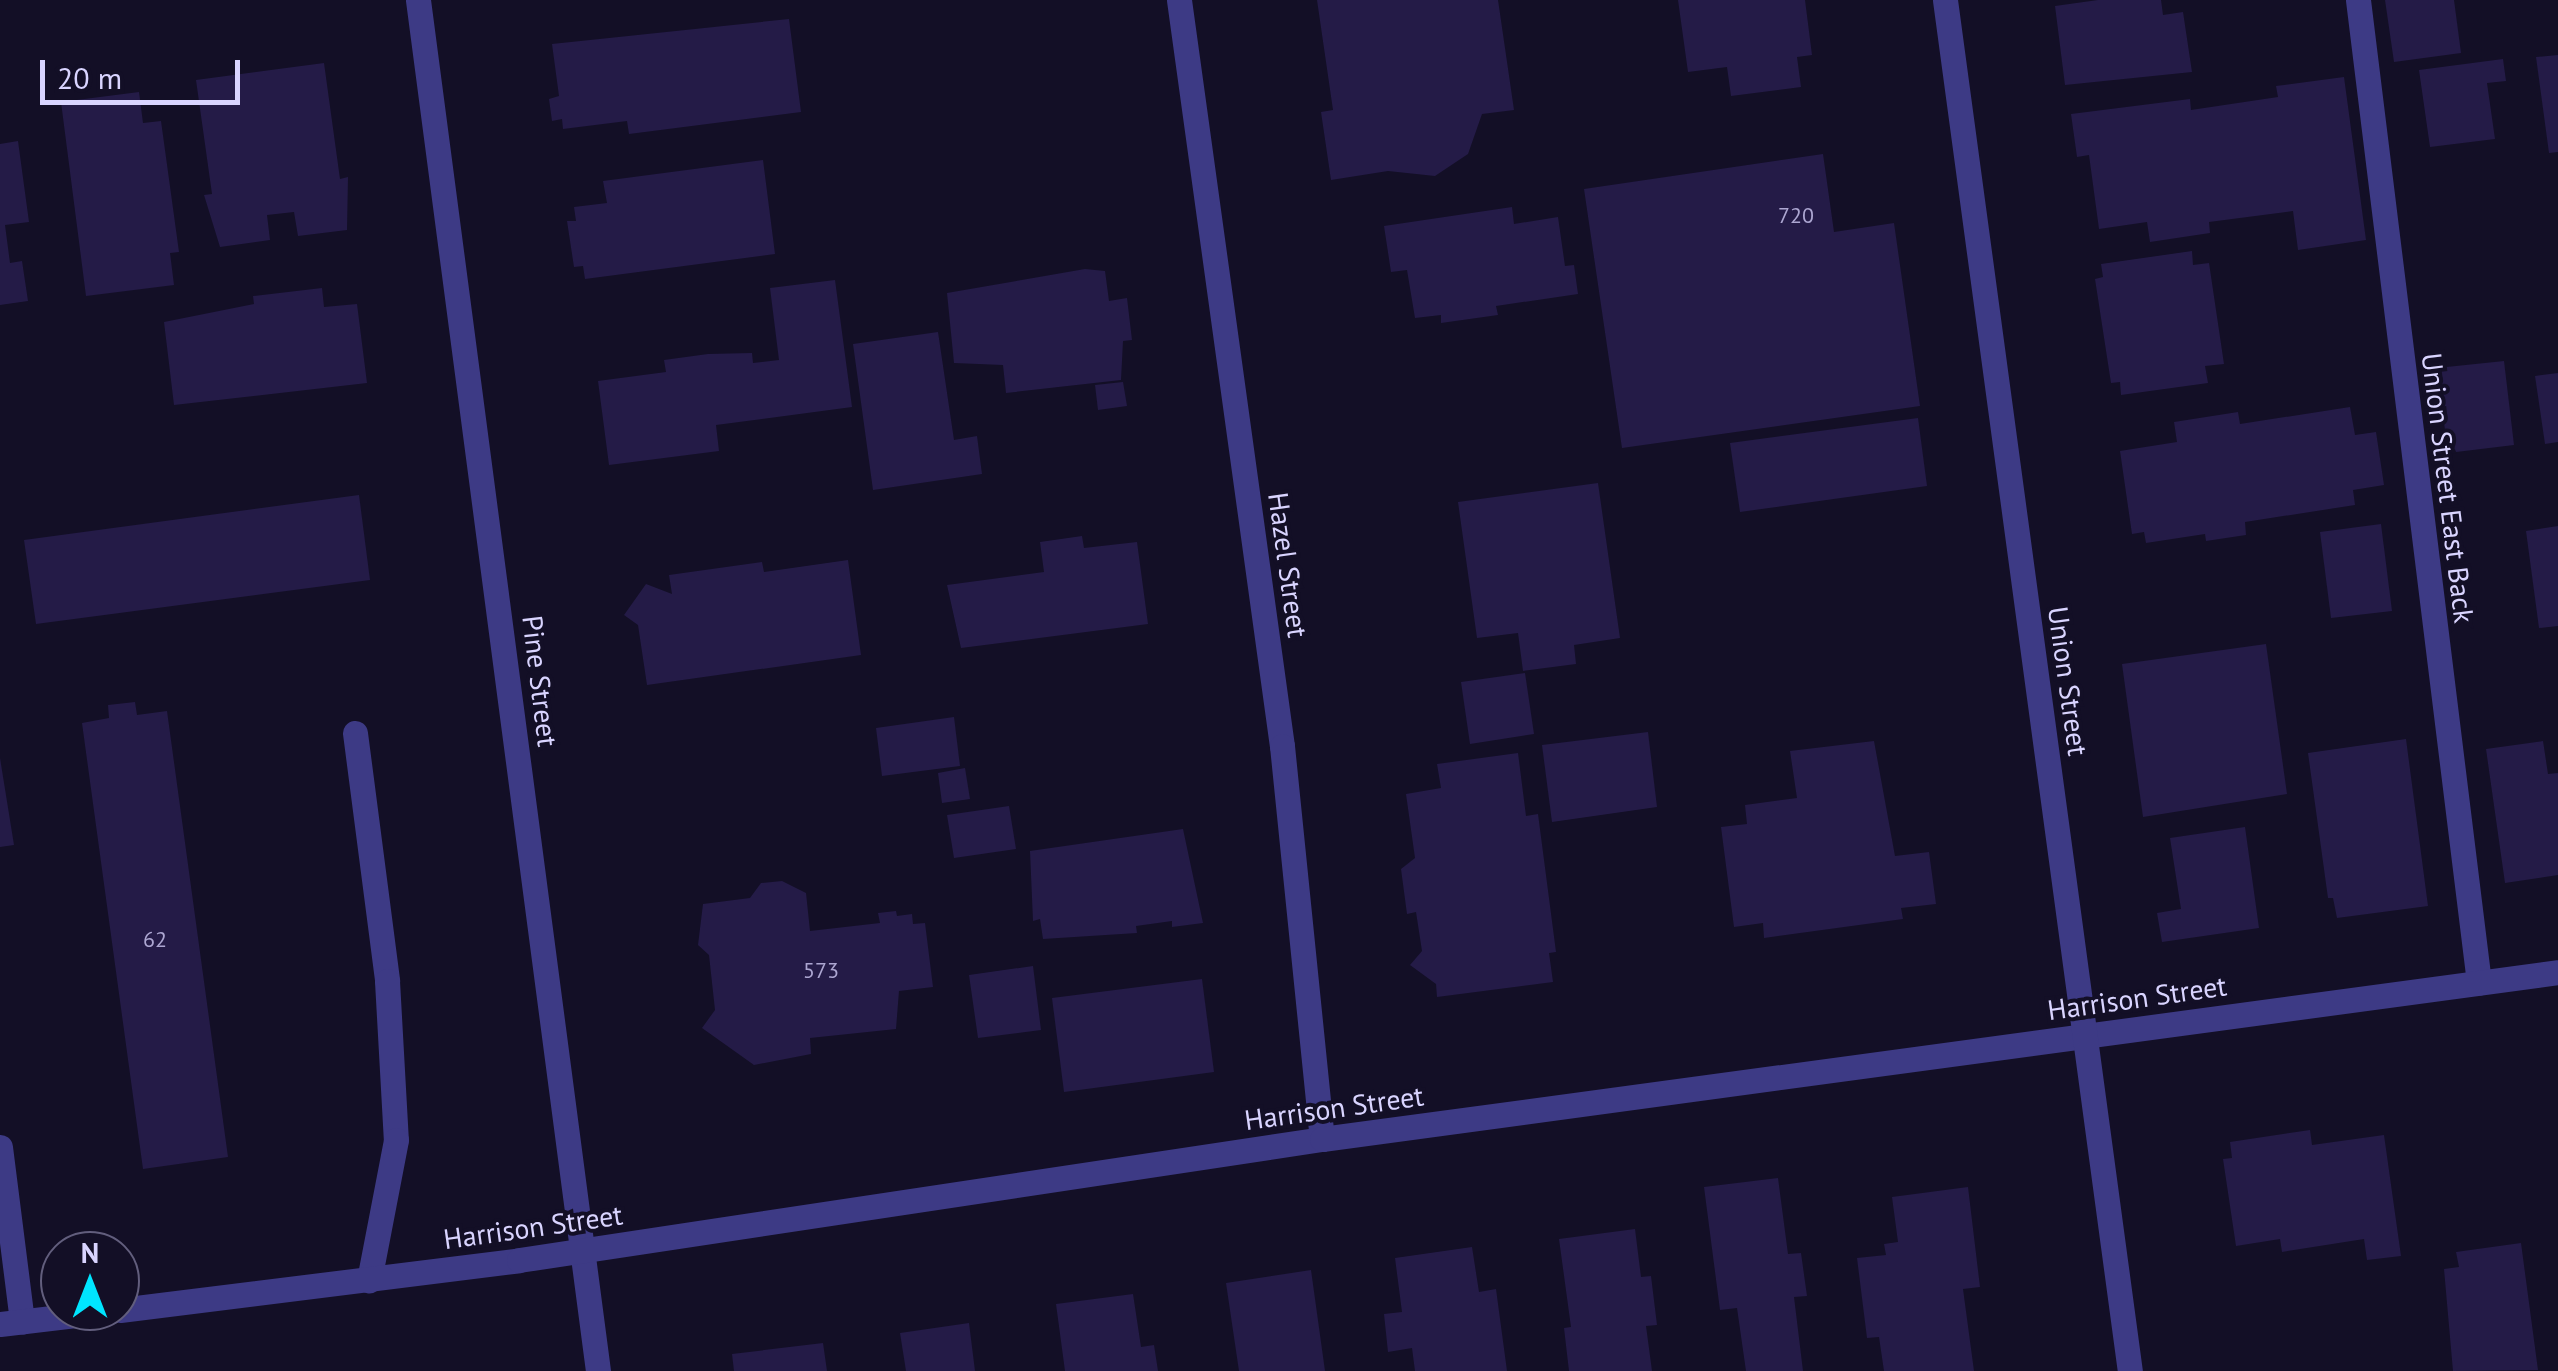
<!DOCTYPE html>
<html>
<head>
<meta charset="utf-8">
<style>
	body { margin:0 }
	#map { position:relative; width:2558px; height:1371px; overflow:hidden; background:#130f26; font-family:"PT Sans",sans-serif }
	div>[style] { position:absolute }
	.building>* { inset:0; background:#241b47 }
	.service>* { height:25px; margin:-12.5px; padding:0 12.5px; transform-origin:12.5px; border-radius:12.5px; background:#3d3a85 }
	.minor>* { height:25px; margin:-12.5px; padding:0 12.5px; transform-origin:12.5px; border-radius:12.5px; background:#3d3a85 }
	.tertiary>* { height:25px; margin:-12.5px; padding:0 12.5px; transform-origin:12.5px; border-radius:12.5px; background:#3d3a85 }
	span { translate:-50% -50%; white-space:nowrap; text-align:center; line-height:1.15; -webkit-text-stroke:8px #130f26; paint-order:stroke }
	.number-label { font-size:22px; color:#aca6d1 }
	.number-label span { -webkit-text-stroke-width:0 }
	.street-label { font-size:28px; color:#d9d4ff }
	.north { position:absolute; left:40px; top:1231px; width:100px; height:100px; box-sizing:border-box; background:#130f26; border:2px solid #625e7d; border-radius:50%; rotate:0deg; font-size:28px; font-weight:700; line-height:40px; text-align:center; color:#d9d4ff }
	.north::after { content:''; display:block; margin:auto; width:35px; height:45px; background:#00e5ff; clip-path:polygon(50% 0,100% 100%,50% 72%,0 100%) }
	.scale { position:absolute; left:40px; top:60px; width:200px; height:45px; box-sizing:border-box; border:5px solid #d9d4ff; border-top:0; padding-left:12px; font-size:30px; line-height:35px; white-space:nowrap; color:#d9d4ff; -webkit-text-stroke:8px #130f26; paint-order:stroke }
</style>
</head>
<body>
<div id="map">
	<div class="building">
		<i style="clip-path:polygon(1317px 0,1498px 0,1514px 110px,1482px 114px,1468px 154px,1435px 176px,1388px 171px,1331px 180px,1321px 112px,1333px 110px)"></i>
		<i style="clip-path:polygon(1678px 0,1805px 0,1812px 55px,1797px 57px,1801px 87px,1731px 96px,1727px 67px,1688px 72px)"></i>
		<i style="clip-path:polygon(2098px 0,2161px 0,2163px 15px,2183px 12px,2192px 72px,2065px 85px,2055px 6px)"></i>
		<i style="clip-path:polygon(2385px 0,2454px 0,2461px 53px,2394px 62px)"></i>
		<i style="clip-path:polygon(789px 19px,801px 112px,629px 134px,627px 121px,563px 129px,562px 119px,552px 121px,549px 99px,559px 96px,552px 44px)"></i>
		<i style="clip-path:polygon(2558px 55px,2558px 152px,2549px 153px,2536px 57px)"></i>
		<i style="clip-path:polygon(2503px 59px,2506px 81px,2487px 83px,2495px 139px,2430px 147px,2419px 70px)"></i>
		<i style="clip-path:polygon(324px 63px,340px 179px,348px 177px,347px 230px,298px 236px,294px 212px,267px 215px,270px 240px,220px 247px,204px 195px,212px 194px,196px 80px)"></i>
		<i style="clip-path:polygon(2344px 77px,2366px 240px,2298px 250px,2293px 211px,2209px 222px,2210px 233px,2150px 242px,2147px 222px,2099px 229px,2089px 155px,2077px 157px,2071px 114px,2190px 99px,2191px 110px,2278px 97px,2276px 86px)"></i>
		<i style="clip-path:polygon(139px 92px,143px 123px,161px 121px,179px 252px,170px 253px,174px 285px,86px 296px,61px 102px)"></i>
		<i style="clip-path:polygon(18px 141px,29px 222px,5px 225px,10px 263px,22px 261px,28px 301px,0 305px,0 144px)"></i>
		<i style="clip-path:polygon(1823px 154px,1834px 232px,1894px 223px,1920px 406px,1622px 448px,1584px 189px)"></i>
		<i style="clip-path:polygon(763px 160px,775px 254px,585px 279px,583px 266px,574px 267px,567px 221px,576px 221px,574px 207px,607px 203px,603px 181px)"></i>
		<i style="clip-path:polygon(1512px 207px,1514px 224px,1558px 217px,1565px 266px,1574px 265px,1578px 294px,1496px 306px,1498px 315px,1441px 323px,1441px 315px,1415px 318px,1407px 270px,1391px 272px,1384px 226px)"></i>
		<i style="clip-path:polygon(2192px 251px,2193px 265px,2209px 263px,2224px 364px,2205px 366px,2208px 383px,2121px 395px,2120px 382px,2111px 383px,2095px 279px,2103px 277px,2101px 264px)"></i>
		<i style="clip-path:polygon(1085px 269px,1105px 271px,1109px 301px,1127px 298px,1132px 340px,1123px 341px,1121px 380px,1006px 393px,1003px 365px,954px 363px,947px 293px)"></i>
		<i style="clip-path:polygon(835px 280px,852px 407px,716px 425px,719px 451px,609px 465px,598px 381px,666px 372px,664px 360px,708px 354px,752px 353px,753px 363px,779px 360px,770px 288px)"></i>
		<i style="clip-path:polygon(322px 288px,324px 307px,357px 304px,367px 383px,174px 405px,164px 322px,254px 304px,253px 296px)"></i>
		<i style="clip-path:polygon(938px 332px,954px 440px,977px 436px,982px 474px,873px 490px,853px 344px)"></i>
		<i style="clip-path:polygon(2504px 361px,2514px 445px,2448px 453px,2437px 368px)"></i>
		<i style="clip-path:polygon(2558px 373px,2558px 442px,2545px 444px,2535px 376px)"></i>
		<i style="clip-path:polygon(1123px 382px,1127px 406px,1098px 410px,1095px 385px)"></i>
		<i style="clip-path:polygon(2350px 407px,2355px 435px,2376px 432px,2384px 485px,2353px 490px,2355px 505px,2245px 522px,2246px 535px,2206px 541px,2205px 534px,2146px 543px,2144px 532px,2132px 534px,2120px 451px,2177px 442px,2174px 422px,2238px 412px,2240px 424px)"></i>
		<i style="clip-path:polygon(1918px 418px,1927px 486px,1740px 512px,1730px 443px)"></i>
		<i style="clip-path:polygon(1598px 483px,1620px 638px,1574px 645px,1576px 664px,1523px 671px,1518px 633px,1477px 638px,1458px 502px)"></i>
		<i style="clip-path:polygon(359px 495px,370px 580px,36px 624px,24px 540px)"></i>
		<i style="clip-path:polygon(2381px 524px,2392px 611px,2331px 618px,2320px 532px)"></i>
		<i style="clip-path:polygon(2558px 526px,2558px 626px,2539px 628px,2526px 531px)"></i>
		<i style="clip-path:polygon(1082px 536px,1084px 548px,1137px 542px,1148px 624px,961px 648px,947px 585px,1044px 572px,1040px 542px)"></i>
		<i style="clip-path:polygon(848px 560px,861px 655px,647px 685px,638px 625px,624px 615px,646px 584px,672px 594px,669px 575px,762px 562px,764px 572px)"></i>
		<i style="clip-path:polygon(2266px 644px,2287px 794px,2143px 817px,2122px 664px)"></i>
		<i style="clip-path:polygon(1525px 673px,1534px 734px,1470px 744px,1461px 682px)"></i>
		<i style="clip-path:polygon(135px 702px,137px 715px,167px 711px,228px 1157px,143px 1169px,82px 723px,109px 718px,108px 705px)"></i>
		<i style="clip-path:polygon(954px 717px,960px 766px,882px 776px,876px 728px)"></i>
		<i style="clip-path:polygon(1648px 732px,1657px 807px,1552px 822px,1542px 745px)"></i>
		<i style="clip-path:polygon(2406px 739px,2428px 906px,2337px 918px,2333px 898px,2328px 898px,2308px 753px)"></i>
		<i style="clip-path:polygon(1874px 741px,1895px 856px,1929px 852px,1936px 904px,1901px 908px,1903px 919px,1764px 938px,1763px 923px,1734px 927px,1721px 827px,1747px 824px,1745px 805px,1797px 798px,1790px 751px)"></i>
		<i style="clip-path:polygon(2543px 741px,2548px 774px,2558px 773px,2558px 875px,2505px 883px,2486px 749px)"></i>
		<i style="clip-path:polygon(1518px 753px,1526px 816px,1538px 814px,1556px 952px,1549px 953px,1553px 982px,1437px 997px,1436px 984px,1410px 965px,1422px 951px,1416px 912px,1407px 914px,1401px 869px,1415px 858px,1406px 794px,1441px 788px,1437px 764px)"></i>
		<i style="clip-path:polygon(0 758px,14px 845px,0 847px)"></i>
		<i style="clip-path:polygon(965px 768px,970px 799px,942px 803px,938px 773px)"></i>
		<i style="clip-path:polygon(1009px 806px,1016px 849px,954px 858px,947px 815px)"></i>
		<i style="clip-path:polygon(2245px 827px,2259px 928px,2162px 942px,2157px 913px,2181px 909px,2170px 838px)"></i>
		<i style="clip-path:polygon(1183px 829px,1203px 923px,1172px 927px,1172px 921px,1136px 926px,1137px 933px,1043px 939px,1040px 919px,1033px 921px,1030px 851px)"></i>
		<i style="clip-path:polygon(782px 881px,806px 893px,810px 931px,880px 923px,878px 913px,896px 911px,897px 916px,912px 914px,913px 924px,925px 923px,933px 987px,899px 991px,896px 1029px,810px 1038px,811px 1054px,754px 1065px,702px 1028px,715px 1010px,709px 955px,698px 945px,703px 904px,750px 898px,761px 883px)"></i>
		<i style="clip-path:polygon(1033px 966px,1041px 1030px,978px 1038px,969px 975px)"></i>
		<i style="clip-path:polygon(1202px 979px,1214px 1072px,1064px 1092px,1052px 998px)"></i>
		<i style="clip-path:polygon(2310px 1130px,2312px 1145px,2384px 1135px,2401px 1256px,2367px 1260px,2364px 1239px,2282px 1252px,2280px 1239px,2236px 1246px,2223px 1159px,2232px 1158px,2230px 1142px)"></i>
		<i style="clip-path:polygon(1778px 1178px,1788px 1254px,1801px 1253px,1807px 1296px,1794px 1297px,1803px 1371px,1746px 1371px,1737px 1308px,1720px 1310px,1704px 1187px)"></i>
		<i style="clip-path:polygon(1968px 1187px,1980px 1287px,1963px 1289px,1974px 1371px,1884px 1371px,1879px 1337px,1867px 1338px,1857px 1258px,1886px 1255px,1884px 1244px,1898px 1242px,1892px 1197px)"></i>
		<i style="clip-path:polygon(1635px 1229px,1641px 1277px,1651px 1276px,1657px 1325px,1646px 1326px,1652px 1371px,1569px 1371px,1564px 1328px,1571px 1327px,1559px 1239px)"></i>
		<i style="clip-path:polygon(2521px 1243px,2538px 1370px,2453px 1371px,2444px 1269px,2459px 1267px,2456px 1252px)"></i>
		<i style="clip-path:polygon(1472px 1247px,1479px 1292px,1496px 1289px,1507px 1371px,1415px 1371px,1412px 1348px,1388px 1352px,1384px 1314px,1402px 1312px,1395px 1258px)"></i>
		<i style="clip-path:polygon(1311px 1270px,1325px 1371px,1239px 1371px,1226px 1283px)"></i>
		<i style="clip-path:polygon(1133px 1294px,1141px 1347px,1154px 1345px,1158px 1371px,1065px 1371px,1056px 1304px)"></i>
		<i style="clip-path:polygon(969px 1323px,975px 1371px,906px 1371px,900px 1333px)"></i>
		<i style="clip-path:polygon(823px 1343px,827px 1371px,734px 1371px,732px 1354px)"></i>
	</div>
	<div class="service">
		<i style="left:2358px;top:0;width:990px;rotate:82.98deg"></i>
		<i style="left:355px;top:733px;width:250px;rotate:82.6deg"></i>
		<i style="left:387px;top:981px;width:159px;rotate:86.8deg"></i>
		<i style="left:396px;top:1140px;width:143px;rotate:100.9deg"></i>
		<i style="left:0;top:1147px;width:176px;rotate:82.8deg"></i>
	</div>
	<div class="minor">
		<i style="left:418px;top:0;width:1383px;rotate:82.52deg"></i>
		<i style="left:1179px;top:0;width:753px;rotate:82.14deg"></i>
		<i style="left:1282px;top:746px;width:395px;rotate:84.2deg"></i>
		<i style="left:120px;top:1310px;width:402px;rotate:-7.1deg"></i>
		<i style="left:519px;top:1260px;width:812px;rotate:-8.57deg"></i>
		<i style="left:1322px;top:1139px;width:1247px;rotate:-7.69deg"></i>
		<i style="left:0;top:1324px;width:112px;rotate:-6.7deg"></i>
	</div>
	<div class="tertiary">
		<i style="left:1945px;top:0;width:1383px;rotate:82.32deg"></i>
	</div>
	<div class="number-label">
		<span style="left:1796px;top:216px">720</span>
		<span style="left:155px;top:940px">62</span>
		<span style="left:821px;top:971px">573</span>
	</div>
	<div class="street-label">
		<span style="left:2448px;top:488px;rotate:83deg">Union Street East Back</span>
		<span style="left:1288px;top:565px;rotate:82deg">Hazel Street</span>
		<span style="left:540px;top:681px;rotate:83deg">Pine Street</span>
		<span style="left:2068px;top:681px;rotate:82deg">Union Street</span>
		<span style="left:2137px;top:998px;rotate:-8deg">Harrison Street</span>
		<span style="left:1334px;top:1108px;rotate:-8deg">Harrison Street</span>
		<span style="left:533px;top:1227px;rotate:-8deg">Harrison Street</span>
	</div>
	<div class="north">N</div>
	<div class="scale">20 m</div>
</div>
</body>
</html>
